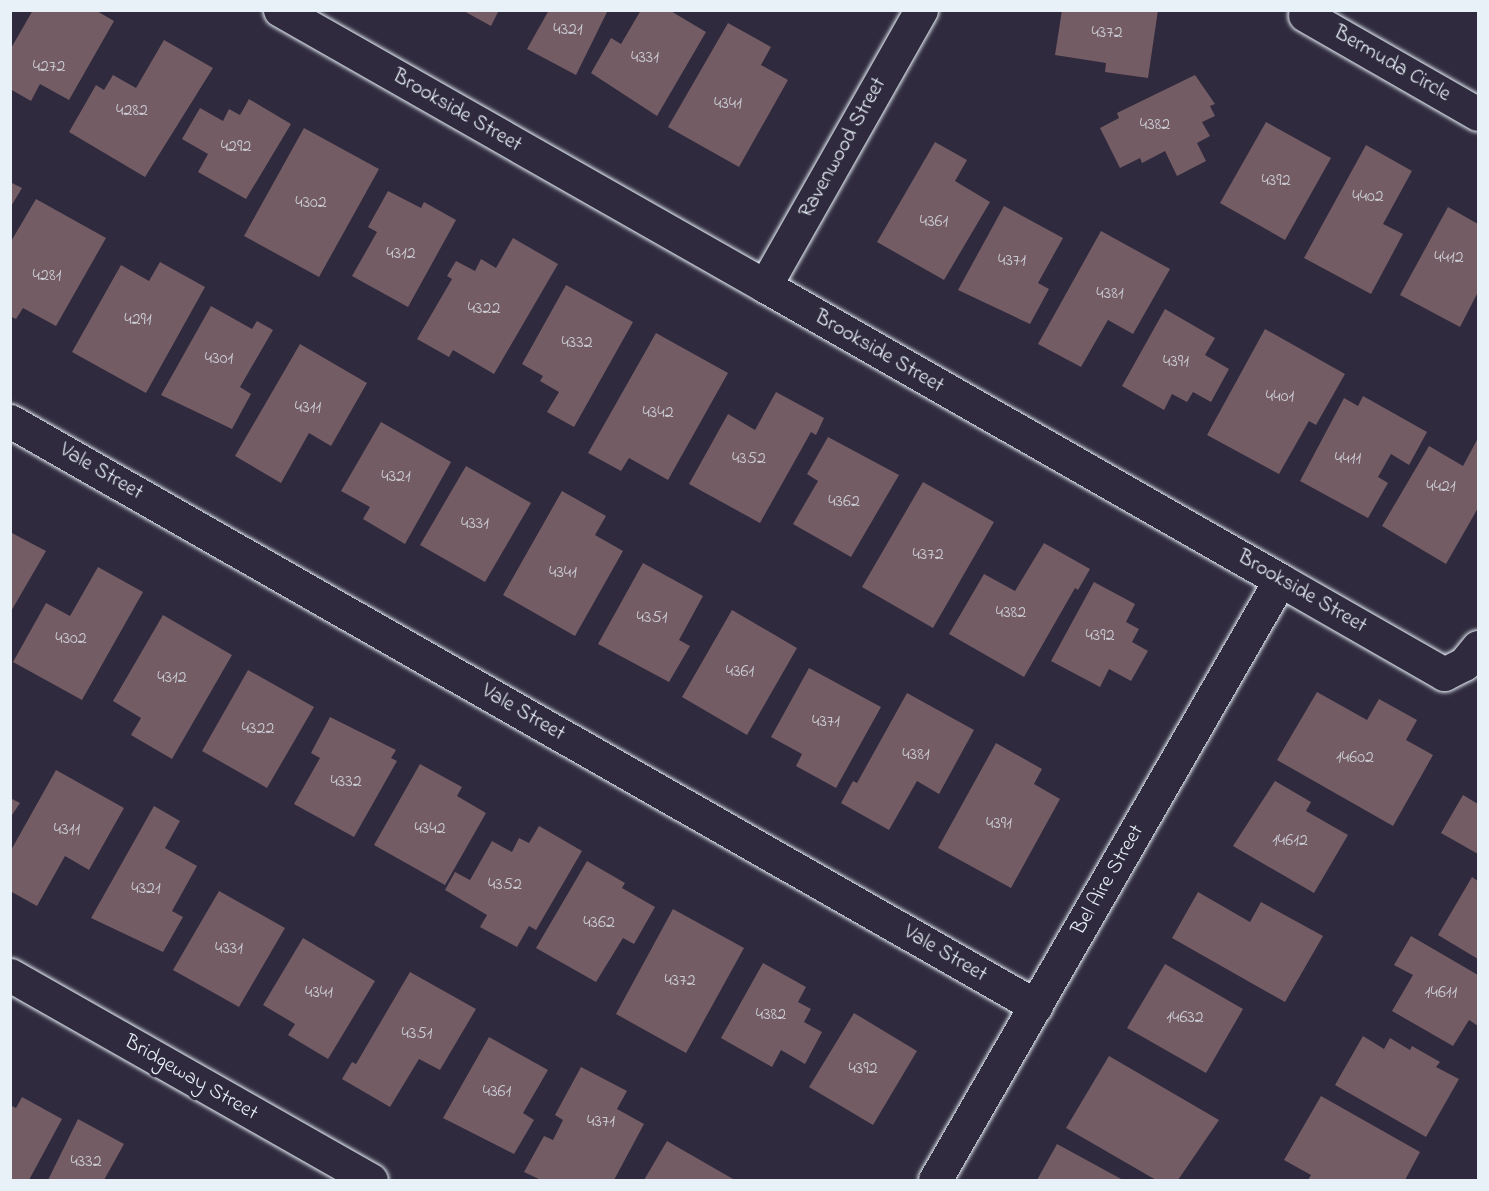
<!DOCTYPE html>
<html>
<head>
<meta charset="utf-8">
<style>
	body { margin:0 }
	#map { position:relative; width:1489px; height:1191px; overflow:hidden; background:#2f2a3d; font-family:"Indie Flower",sans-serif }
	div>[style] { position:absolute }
	.building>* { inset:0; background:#745c65 }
	.roads { filter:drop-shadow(0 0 2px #e8f1f8) drop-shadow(0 0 2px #e8f1f8) }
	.minor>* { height:33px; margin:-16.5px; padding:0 16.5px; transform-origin:16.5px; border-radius:16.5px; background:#2f2a3d }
	.tertiary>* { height:33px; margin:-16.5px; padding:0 16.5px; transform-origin:16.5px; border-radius:16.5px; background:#2f2a3d }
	span { translate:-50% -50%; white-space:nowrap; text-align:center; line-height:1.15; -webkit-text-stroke:6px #2f2a3d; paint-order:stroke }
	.number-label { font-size:18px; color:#cbccd3 }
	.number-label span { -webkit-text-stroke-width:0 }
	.street-label { font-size:21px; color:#e8f1f8 }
	.frame { position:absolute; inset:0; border:12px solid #e8f1f8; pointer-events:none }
</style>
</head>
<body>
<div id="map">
	<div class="building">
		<i style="clip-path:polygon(33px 10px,95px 10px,114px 21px,69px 100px,40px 84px,31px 101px,10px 89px,10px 50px)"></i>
		<i style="clip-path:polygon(462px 10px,499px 10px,491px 26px)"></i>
		<i style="clip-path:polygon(549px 10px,608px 10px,576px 75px,527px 49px)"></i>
		<i style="clip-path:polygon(641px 10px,669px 10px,706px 32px,657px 116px,591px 73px,611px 38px,621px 44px)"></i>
		<i style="clip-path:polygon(1062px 10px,1158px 10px,1148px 78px,1105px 72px,1106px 63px,1055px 55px)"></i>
		<i style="clip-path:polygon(728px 23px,771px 47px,761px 65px,788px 80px,739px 167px,668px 127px)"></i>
		<i style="clip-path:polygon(164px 40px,213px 68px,145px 177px,69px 132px,96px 85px,104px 90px,113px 75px,136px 88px)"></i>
		<i style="clip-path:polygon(1195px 75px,1215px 104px,1210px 106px,1215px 116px,1202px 122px,1210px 136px,1197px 143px,1206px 161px,1177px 176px,1165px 151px,1142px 163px,1140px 158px,1120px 168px,1100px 128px,1119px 118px,1117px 113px)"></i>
		<i style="clip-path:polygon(249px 99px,291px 124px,246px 199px,198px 172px,208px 154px,182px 139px,200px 108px,223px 121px,229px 109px,240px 115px)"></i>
		<i style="clip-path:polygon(1266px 122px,1331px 158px,1285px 240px,1220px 203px)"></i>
		<i style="clip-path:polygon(304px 128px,379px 169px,319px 277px,244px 236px)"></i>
		<i style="clip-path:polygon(935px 142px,967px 160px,955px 181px,990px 202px,944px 280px,877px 242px)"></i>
		<i style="clip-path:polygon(1366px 145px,1412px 171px,1383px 224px,1403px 234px,1371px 294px,1304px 258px)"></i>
		<i style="clip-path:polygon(10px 182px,22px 188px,10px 208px)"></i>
		<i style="clip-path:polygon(388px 191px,421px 208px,424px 202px,456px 220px,408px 307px,352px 276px,377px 232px,368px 227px)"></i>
		<i style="clip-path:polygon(36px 199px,106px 238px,56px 326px,23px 308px,16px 319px,10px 316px,10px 243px)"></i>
		<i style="clip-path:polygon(1004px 206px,1063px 238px,1038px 283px,1049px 289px,1030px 324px,958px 290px)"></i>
		<i style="clip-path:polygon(1448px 207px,1478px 224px,1478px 292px,1460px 327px,1400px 295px)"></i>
		<i style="clip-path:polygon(1101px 231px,1170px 269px,1133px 334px,1108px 320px,1081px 367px,1038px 344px)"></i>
		<i style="clip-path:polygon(513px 238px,558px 264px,494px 374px,453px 350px,449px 357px,417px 339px,452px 279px,447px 276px,456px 261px,475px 271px,481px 259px,496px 268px)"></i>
		<i style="clip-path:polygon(160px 262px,205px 287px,146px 393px,72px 352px,121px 265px,149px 281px)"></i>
		<i style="clip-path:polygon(566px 285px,633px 322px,574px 427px,547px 412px,559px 392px,540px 381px,543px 376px,522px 364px)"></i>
		<i style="clip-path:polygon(211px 306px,252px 329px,257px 321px,273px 330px,240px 387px,251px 394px,232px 429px,161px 395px)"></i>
		<i style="clip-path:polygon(1165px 309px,1215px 338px,1205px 355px,1229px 369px,1211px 402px,1193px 392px,1187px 402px,1172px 394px,1164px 410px,1122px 386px)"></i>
		<i style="clip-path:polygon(1265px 329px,1345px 374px,1316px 425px,1309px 421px,1279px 474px,1207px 435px)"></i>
		<i style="clip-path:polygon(656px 333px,728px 373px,668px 480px,629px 458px,621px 471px,588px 453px)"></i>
		<i style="clip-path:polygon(300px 344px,367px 383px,331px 446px,309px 433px,281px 483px,235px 456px)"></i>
		<i style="clip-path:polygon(776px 392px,824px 418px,816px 435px,811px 432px,760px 523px,689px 484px,728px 414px,755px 430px)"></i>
		<i style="clip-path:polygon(1363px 396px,1427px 432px,1409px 465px,1391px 454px,1378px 477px,1388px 483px,1368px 518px,1300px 481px,1344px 398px,1358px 406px)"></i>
		<i style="clip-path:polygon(381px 422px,451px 462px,405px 544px,363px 519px,370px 507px,341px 491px)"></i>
		<i style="clip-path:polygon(828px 437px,899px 475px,851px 557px,793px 524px,818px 481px,807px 474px)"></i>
		<i style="clip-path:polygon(1478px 438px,1478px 508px,1446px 564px,1382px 526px,1429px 446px,1463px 466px)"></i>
		<i style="clip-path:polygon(466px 466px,531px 503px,485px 582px,420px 545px)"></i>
		<i style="clip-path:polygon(923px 482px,994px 522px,933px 628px,862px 587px)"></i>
		<i style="clip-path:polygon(562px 491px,606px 516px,595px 535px,623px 551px,575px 636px,503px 595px)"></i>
		<i style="clip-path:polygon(10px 532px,46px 551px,10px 613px)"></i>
		<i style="clip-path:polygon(1044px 543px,1090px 569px,1078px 590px,1075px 588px,1024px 677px,949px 634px,984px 574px,1015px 591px)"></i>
		<i style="clip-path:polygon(643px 563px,703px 596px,679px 640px,690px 646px,669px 682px,598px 644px)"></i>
		<i style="clip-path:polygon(98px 567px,143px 592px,82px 700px,13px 662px,46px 603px,70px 616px)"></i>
		<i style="clip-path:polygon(1094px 582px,1135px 604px,1126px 622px,1139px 629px,1132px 642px,1148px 651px,1131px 681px,1109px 669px,1100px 687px,1051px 661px)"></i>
		<i style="clip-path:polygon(732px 610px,797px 648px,747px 735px,682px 697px)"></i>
		<i style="clip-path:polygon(163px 615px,232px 655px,172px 759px,131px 735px,141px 718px,113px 701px)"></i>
		<i style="clip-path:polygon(809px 668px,881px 707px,836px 788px,796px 766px,802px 754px,771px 737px)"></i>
		<i style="clip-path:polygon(248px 670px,314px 707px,267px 788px,202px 751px)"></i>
		<i style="clip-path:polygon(1317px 692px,1367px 720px,1379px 699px,1417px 720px,1406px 740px,1433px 755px,1393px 826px,1277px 760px)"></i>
		<i style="clip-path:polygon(907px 693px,974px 730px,939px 794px,917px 781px,889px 830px,841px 803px,853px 781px,857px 783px)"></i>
		<i style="clip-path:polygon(330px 717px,396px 750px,391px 758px,397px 761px,354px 837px,294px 804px,320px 758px,311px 753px)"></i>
		<i style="clip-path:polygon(996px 743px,1042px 769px,1034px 784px,1060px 799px,1011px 888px,938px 848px)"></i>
		<i style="clip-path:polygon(420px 764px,462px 787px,457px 796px,486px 813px,445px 885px,374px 845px)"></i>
		<i style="clip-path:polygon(56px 770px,124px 808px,89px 870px,65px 856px,37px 906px,10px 891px,10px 852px)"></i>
		<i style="clip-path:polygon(1275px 781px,1311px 802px,1306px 811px,1348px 835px,1314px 893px,1233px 846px)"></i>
		<i style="clip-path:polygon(1463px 795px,1478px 804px,1478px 854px,1441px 833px)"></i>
		<i style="clip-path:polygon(10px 798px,20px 803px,10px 818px)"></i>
		<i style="clip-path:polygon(154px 806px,180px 821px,165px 848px,197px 866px,172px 911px,183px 917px,163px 952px,91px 918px)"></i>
		<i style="clip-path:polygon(539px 826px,582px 851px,536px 930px,529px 926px,517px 947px,480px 927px,487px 915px,445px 890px,455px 872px,470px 880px,492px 841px,512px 852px,519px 838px,529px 843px)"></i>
		<i style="clip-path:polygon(587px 861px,625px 883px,622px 888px,655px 907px,634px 944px,623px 938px,596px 982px,536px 948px)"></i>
		<i style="clip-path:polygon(1472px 877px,1478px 881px,1478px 959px,1438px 935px)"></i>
		<i style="clip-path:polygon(219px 891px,285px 928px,239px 1007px,173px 970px)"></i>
		<i style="clip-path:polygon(1198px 892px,1250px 922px,1261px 902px,1323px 936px,1285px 1002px,1172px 938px)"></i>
		<i style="clip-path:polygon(673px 909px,744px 948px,686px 1053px,616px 1014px)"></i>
		<i style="clip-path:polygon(1411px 936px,1478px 975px,1478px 1026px,1469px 1020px,1453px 1046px,1392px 1011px,1413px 975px,1394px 965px)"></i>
		<i style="clip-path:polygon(303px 938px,375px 981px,328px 1059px,288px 1035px,295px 1024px,263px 1005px)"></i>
		<i style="clip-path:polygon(763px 963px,806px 987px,798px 1002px,811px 1009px,804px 1022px,822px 1032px,805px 1064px,781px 1050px,772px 1067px,721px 1038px)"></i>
		<i style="clip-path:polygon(1165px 964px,1243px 1009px,1206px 1073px,1127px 1028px)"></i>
		<i style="clip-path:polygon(410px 972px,476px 1009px,440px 1070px,419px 1059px,390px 1107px,342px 1079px,352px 1062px,356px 1064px)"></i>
		<i style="clip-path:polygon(854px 1013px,917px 1051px,873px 1125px,809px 1087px)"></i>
		<i style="clip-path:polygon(1363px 1036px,1384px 1049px,1390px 1038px,1410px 1050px,1412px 1046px,1440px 1062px,1436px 1067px,1459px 1079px,1426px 1137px,1335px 1085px)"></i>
		<i style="clip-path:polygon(489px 1037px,548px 1070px,523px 1113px,534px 1120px,514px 1154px,443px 1118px)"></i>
		<i style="clip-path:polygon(1109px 1056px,1219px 1120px,1178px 1180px,1156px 1180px,1066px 1128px)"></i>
		<i style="clip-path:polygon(581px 1067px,627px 1091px,617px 1109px,644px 1124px,614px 1180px,541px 1180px,524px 1172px,544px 1136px,553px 1140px,563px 1120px,555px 1115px)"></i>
		<i style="clip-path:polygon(1321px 1096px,1420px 1152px,1405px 1180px,1308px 1180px,1311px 1175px,1284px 1160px)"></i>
		<i style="clip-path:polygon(22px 1097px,62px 1119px,29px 1180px,10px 1180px,10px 1105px,16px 1108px)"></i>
		<i style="clip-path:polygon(78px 1119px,124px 1144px,104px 1180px,48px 1180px)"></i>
		<i style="clip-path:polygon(667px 1141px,733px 1179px,732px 1180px,644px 1180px)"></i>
		<i style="clip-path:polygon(1057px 1144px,1123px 1180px,1037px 1180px)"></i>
	</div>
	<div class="roads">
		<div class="minor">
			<i style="left:280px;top:10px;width:558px;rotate:29.64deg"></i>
			<i style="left:1305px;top:15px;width:199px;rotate:29.8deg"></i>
			<i style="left:10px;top:421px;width:1181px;rotate:29.69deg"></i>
			<i style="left:1280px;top:580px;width:189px;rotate:29.8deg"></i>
			<i style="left:1444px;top:674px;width:22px;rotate:-27deg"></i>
			<i style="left:1464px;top:664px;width:22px;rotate:-51deg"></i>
			<i style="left:10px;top:975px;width:415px;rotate:29.6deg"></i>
		</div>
		<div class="tertiary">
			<i style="left:921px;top:10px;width:317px;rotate:119.5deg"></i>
			<i style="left:765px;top:286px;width:593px;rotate:29.72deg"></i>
			<i style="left:1280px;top:580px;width:692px;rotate:119.9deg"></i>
		</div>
	</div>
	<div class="number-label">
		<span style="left:568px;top:30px">4321</span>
		<span style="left:1107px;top:33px">4372</span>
		<span style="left:645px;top:58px">4331</span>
		<span style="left:49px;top:67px">4272</span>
		<span style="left:728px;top:104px">4341</span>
		<span style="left:132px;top:111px">4282</span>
		<span style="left:1155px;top:125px">4382</span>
		<span style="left:236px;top:147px">4292</span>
		<span style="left:1276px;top:181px">4392</span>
		<span style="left:1368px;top:197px">4402</span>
		<span style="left:311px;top:203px">4302</span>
		<span style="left:934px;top:222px">4361</span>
		<span style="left:401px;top:254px">4312</span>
		<span style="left:1449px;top:258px">4412</span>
		<span style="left:1012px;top:261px">4371</span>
		<span style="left:47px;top:276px">4281</span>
		<span style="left:1110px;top:294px">4381</span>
		<span style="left:484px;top:309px">4322</span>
		<span style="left:138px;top:320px">4291</span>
		<span style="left:577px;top:343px">4332</span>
		<span style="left:219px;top:359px">4301</span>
		<span style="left:1176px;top:362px">4391</span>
		<span style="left:1280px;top:397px">4401</span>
		<span style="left:308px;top:408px">4311</span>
		<span style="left:658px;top:413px">4342</span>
		<span style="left:749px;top:459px">4352</span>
		<span style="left:1348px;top:459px">4411</span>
		<span style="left:396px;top:477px">4321</span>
		<span style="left:1441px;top:487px">4421</span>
		<span style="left:844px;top:502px">4362</span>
		<span style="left:475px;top:524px">4331</span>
		<span style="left:928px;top:555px">4372</span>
		<span style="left:563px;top:573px">4341</span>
		<span style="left:1011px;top:613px">4382</span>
		<span style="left:652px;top:618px">4351</span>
		<span style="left:1100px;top:636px">4392</span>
		<span style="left:71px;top:639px">4302</span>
		<span style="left:740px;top:672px">4361</span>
		<span style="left:172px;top:678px">4312</span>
		<span style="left:826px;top:722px">4371</span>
		<span style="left:258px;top:729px">4322</span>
		<span style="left:916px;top:755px">4381</span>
		<span style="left:1355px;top:758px">14602</span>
		<span style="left:346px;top:782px">4332</span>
		<span style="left:999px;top:824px">4391</span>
		<span style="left:430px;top:829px">4342</span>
		<span style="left:67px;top:830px">4311</span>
		<span style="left:1290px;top:841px">14612</span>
		<span style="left:505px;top:885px">4352</span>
		<span style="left:146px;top:889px">4321</span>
		<span style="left:599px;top:923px">4362</span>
		<span style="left:229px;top:949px">4331</span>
		<span style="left:680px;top:981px">4372</span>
		<span style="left:319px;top:993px">4341</span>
		<span style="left:1441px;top:993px">14611</span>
		<span style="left:771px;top:1015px">4382</span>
		<span style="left:1185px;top:1018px">14632</span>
		<span style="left:417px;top:1034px">4351</span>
		<span style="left:863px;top:1069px">4392</span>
		<span style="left:497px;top:1092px">4361</span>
		<span style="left:601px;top:1122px">4371</span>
		<span style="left:86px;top:1162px">4332</span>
	</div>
	<div class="street-label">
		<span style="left:1392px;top:64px;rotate:30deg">Bermuda Circle</span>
		<span style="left:457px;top:111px;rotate:30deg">Brookside Street</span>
		<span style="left:843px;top:148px;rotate:-61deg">Ravenwood Street</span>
		<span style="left:879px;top:352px;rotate:30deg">Brookside Street</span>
		<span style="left:101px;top:472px;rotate:30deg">Vale Street</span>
		<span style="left:1302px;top:592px;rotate:30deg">Brookside Street</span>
		<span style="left:523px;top:713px;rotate:30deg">Vale Street</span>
		<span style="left:1108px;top:880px;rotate:-60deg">Bel Aire Street</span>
		<span style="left:945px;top:954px;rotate:30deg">Vale Street</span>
		<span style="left:191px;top:1078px;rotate:30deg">Bridgeway Street</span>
	</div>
	<div class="frame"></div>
</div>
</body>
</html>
